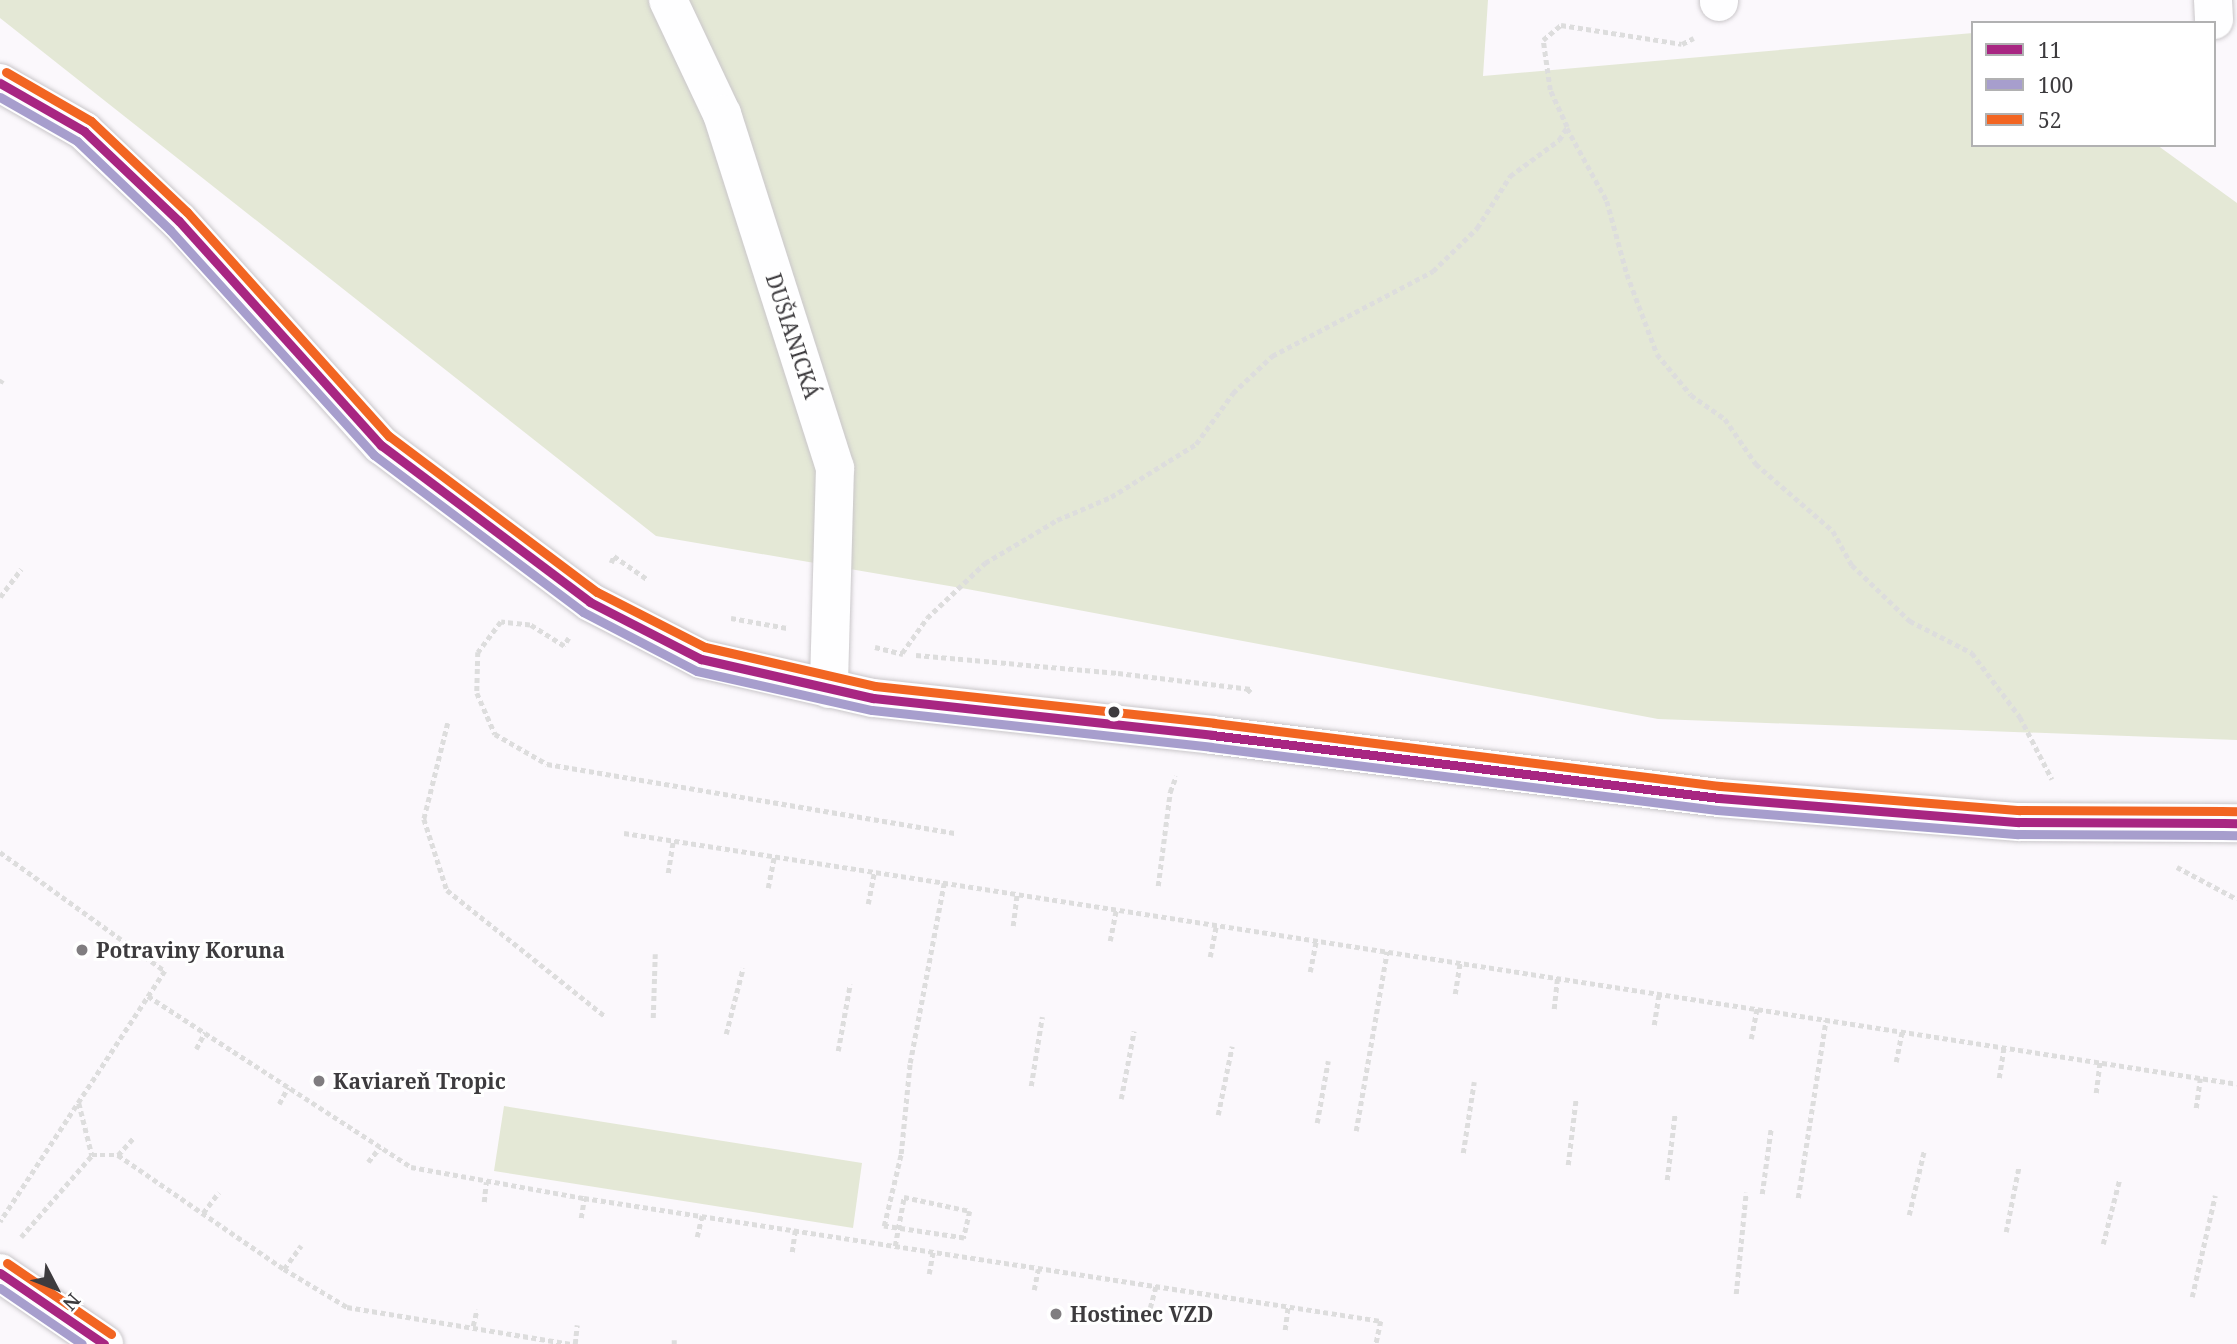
<!DOCTYPE html>
<html>
<head>
<meta charset="utf-8">
<style>
	body { margin:0 }
	#map { position:relative; width:2237px; height:1344px; overflow:hidden; background:#fbf8fc; font-family:"Noto Serif",serif }
	div>[style] { position:absolute }
	.green>* { inset:0; background:#e4e8d6 }
	.path>* { height:4.5px; margin-top:-2.25px; transform-origin:0; background:repeating-linear-gradient(90deg,#ddd 0 5px,transparent 0 8.5px) }
	.roads { filter:drop-shadow(0 0 2px #cac7ca) drop-shadow(0 0 2px #cac7ca) }
	.minor>* { height:38px; margin:-19px; padding:0 19px; transform-origin:19px; border-radius:19px; background:#fefeff }
	.path-bridge>* { height:4.5px; margin-top:-2.25px; transform-origin:0; background:repeating-linear-gradient(90deg,#ddd 0 5px,transparent 0 8.5px) }
	.bus-1>* { height:9px; margin:-4.5px; padding:0 4.5px; transform-origin:4.5px; border-radius:4.5px; background:#a82682 }
	.bus-2>* { height:9px; margin:-4.5px; padding:0 4.5px; transform-origin:4.5px; border-radius:4.5px; background:#a79ecd }
	.bus-3>* { height:9px; margin:-4.5px; padding:0 4.5px; transform-origin:4.5px; border-radius:4.5px; background:#f26522 }
	.dots>* { width:19px; height:19px; translate:-50% -50%; box-sizing:border-box; border:4px solid #fff; border-radius:50% }
	span { translate:-50% -50%; white-space:nowrap; text-align:center; line-height:1.15; -webkit-text-stroke:6px #fff; paint-order:stroke }
	.street-label { font-size:21px; color:#3d3b3e }
	.poi-label { font-size:21px; color:#3d3b3e; font-weight:700 }
	.left { translate:0 -50%; text-align:left }
	.legend { position:absolute; left:1971px; top:21px; width:245px; height:126px; box-sizing:border-box; background:#fff; border:2px solid #b1b1b2; margin:0; padding:9px 12px; list-style:none; font-size:21px; color:#3d3b3e }
	.legend li { display:flex; align-items:center; gap:14px; height:35px }
	.legend b { width:35px; border:2px solid #b1b1b2 }
	.north { position:absolute; left:21px; top:1253px; width:70px; height:70px; -webkit-text-stroke:5px #fff; paint-order:stroke; rotate:132deg; font-size:19px; font-weight:700; line-height:28px; text-align:center; color:#3d3b3e }
	.north::after { content:''; display:block; margin:auto; width:24px; height:32px; background:#3d3b3e; clip-path:polygon(50% 0,100% 100%,50% 72%,0 100%) }
</style>
</head>
<body>
<div id="map">
	<div class="green">
		<i style="clip-path:polygon(0 0,1488px 0,1483px 76px,1973px 33px,1973px 145px,2157px 145px,2237px 203px,2237px 740px,1658px 719px,967px 589px,656px 536px,0 18px)"></i>
		<i style="clip-path:polygon(504px 1106px,862px 1163px,853px 1228px,494px 1171px)"></i>
	</div>
	<div class="path">
		<i style="left:1567px;top:128px;width:83px;rotate:61.3deg"></i>
		<i style="left:1607px;top:201px;width:76px;rotate:74.7deg"></i>
		<i style="left:1627px;top:274px;width:85px;rotate:69.4deg"></i>
		<i style="left:1657px;top:354px;width:53px;rotate:50.3deg"></i>
		<i style="left:1691px;top:395px;width:42px;rotate:35.2deg"></i>
		<i style="left:1725px;top:419px;width:55px;rotate:55.4deg"></i>
		<i style="left:1756px;top:464px;width:102px;rotate:41deg"></i>
		<i style="left:1833px;top:531px;width:39px;rotate:61deg"></i>
		<i style="left:1852px;top:565px;width:81px;rotate:44deg"></i>
		<i style="left:1910px;top:621px;width:70px;rotate:27.3deg"></i>
		<i style="left:1972px;top:653px;width:80px;rotate:53.1deg"></i>
		<i style="left:2020px;top:717px;width:70px;rotate:62.7deg"></i>
		<i style="left:0;top:383px;width:4px;rotate:-56deg"></i>
		<i style="left:611px;top:563px;width:8px;rotate:-67deg"></i>
		<i style="left:614px;top:556px;width:40px;rotate:34.9deg"></i>
		<i style="left:0;top:597px;width:35px;rotate:-53deg"></i>
		<i style="left:731px;top:618px;width:57px;rotate:10.1deg"></i>
		<i style="left:569px;top:638px;width:9px;rotate:122deg"></i>
		<i style="left:564px;top:646px;width:40px;rotate:-148deg"></i>
		<i style="left:530px;top:625px;width:29px;rotate:-174deg"></i>
		<i style="left:501px;top:622px;width:38px;rotate:127deg"></i>
		<i style="left:478px;top:652px;width:41px;rotate:91.4deg"></i>
		<i style="left:477px;top:693px;width:45px;rotate:66.3deg"></i>
		<i style="left:495px;top:734px;width:60px;rotate:30deg"></i>
		<i style="left:547px;top:764px;width:415px;rotate:9.6deg"></i>
		<i style="left:875px;top:647px;width:29px;rotate:14deg"></i>
		<i style="left:902px;top:653px;width:43px;rotate:-54.5deg"></i>
		<i style="left:927px;top:618px;width:80px;rotate:-43.5deg"></i>
		<i style="left:985px;top:563px;width:84px;rotate:-30.8deg"></i>
		<i style="left:1057px;top:520px;width:59px;rotate:-23.1deg"></i>
		<i style="left:1111px;top:497px;width:100px;rotate:-31.9deg"></i>
		<i style="left:1196px;top:444px;width:63px;rotate:-54deg"></i>
		<i style="left:1233px;top:393px;width:54px;rotate:-43.5deg"></i>
		<i style="left:1272px;top:356px;width:182px;rotate:-27.8deg"></i>
		<i style="left:1433px;top:271px;width:62px;rotate:-44.3deg"></i>
		<i style="left:1477px;top:228px;width:62px;rotate:-57.6deg"></i>
		<i style="left:1510px;top:176px;width:61px;rotate:-36.3deg"></i>
		<i style="left:1559px;top:140px;width:15px;rotate:-58deg"></i>
		<i style="left:1567px;top:127px;width:41px;rotate:-114.7deg"></i>
		<i style="left:1550px;top:90px;width:50px;rotate:-98deg"></i>
		<i style="left:1543px;top:40px;width:23px;rotate:-40deg"></i>
		<i style="left:1561px;top:25px;width:122px;rotate:8.9deg"></i>
		<i style="left:1682px;top:44px;width:13px;rotate:-27deg"></i>
		<i style="left:916px;top:655px;width:203px;rotate:5.1deg"></i>
		<i style="left:1118px;top:673px;width:134px;rotate:6.9deg"></i>
		<i style="left:1251px;top:689px;width:8px;rotate:135deg"></i>
		<i style="left:448px;top:723px;width:99px;rotate:104deg"></i>
		<i style="left:424px;top:819px;width:75px;rotate:72.1deg"></i>
		<i style="left:447px;top:890px;width:203px;rotate:38.6deg"></i>
		<i style="left:624px;top:833px;width:1632px;rotate:8.84deg"></i>
		<i style="left:0;top:852px;width:203px;rotate:35.8deg"></i>
		<i style="left:165px;top:971px;width:300px;rotate:123.3deg"></i>
		<i style="left:2177px;top:867px;width:68px;rotate:28.1deg"></i>
		<i style="left:668px;top:873px;width:32px;rotate:-81deg"></i>
		<i style="left:1158px;top:886px;width:95px;rotate:-82.7deg"></i>
		<i style="left:1170px;top:792px;width:17px;rotate:-69deg"></i>
		<i style="left:768px;top:888px;width:33px;rotate:-79deg"></i>
		<i style="left:868px;top:904px;width:33px;rotate:-79deg"></i>
		<i style="left:1013px;top:926px;width:32px;rotate:-83deg"></i>
		<i style="left:1110px;top:941px;width:33px;rotate:-79deg"></i>
		<i style="left:1210px;top:957px;width:33px;rotate:-79deg"></i>
		<i style="left:1310px;top:972px;width:33px;rotate:-79deg"></i>
		<i style="left:1455px;top:994px;width:31px;rotate:-81deg"></i>
		<i style="left:148px;top:996px;width:314px;rotate:33deg"></i>
		<i style="left:411px;top:1167px;width:176px;rotate:10.2deg"></i>
		<i style="left:584px;top:1198px;width:806px;rotate:8.77deg"></i>
		<i style="left:1381px;top:1321px;width:24px;rotate:102deg"></i>
		<i style="left:1554px;top:1009px;width:31px;rotate:-84deg"></i>
		<i style="left:653px;top:1018px;width:64px;rotate:-88.2deg"></i>
		<i style="left:1654px;top:1025px;width:31px;rotate:-81deg"></i>
		<i style="left:726px;top:1034px;width:68px;rotate:-75.6deg"></i>
		<i style="left:1751px;top:1039px;width:31px;rotate:-79deg"></i>
		<i style="left:196px;top:1049px;width:19px;rotate:-62deg"></i>
		<i style="left:838px;top:1051px;width:68px;rotate:-79.8deg"></i>
		<i style="left:1896px;top:1062px;width:31px;rotate:-79deg"></i>
		<i style="left:1999px;top:1078px;width:30px;rotate:-81deg"></i>
		<i style="left:1031px;top:1086px;width:70px;rotate:-80.9deg"></i>
		<i style="left:2096px;top:1093px;width:31px;rotate:-83deg"></i>
		<i style="left:1121px;top:1099px;width:69px;rotate:-79.2deg"></i>
		<i style="left:79px;top:1103px;width:54px;rotate:76deg"></i>
		<i style="left:279px;top:1104px;width:19px;rotate:-62deg"></i>
		<i style="left:2196px;top:1108px;width:30px;rotate:-82deg"></i>
		<i style="left:1218px;top:1115px;width:70px;rotate:-78.5deg"></i>
		<i style="left:1317px;top:1123px;width:63px;rotate:-79.9deg"></i>
		<i style="left:1356px;top:1131px;width:182px;rotate:-80.2deg"></i>
		<i style="left:1463px;top:1153px;width:72px;rotate:-81.2deg"></i>
		<i style="left:118px;top:1155px;width:25px;rotate:-48deg"></i>
		<i style="left:368px;top:1162px;width:19px;rotate:-51deg"></i>
		<i style="left:1568px;top:1165px;width:67px;rotate:-83.2deg"></i>
		<i style="left:1667px;top:1180px;width:67px;rotate:-83.2deg"></i>
		<i style="left:1762px;top:1194px;width:67px;rotate:-82.2deg"></i>
		<i style="left:904px;top:1197px;width:67px;rotate:12deg"></i>
		<i style="left:970px;top:1211px;width:28px;rotate:103deg"></i>
		<i style="left:964px;top:1238px;width:81px;rotate:-171.5deg"></i>
		<i style="left:884px;top:1226px;width:74px;rotate:-76.7deg"></i>
		<i style="left:901px;top:1154px;width:91px;rotate:-84.4deg"></i>
		<i style="left:910px;top:1063px;width:183px;rotate:-79.3deg"></i>
		<i style="left:1798px;top:1198px;width:180px;rotate:-81.1deg"></i>
		<i style="left:484px;top:1202px;width:20px;rotate:-84deg"></i>
		<i style="left:203px;top:1213px;width:26px;rotate:-53deg"></i>
		<i style="left:1909px;top:1215px;width:66px;rotate:-76.8deg"></i>
		<i style="left:581px;top:1218px;width:20px;rotate:-81deg"></i>
		<i style="left:2006px;top:1232px;width:67px;rotate:-78.9deg"></i>
		<i style="left:21px;top:1237px;width:108px;rotate:-49.1deg"></i>
		<i style="left:92px;top:1155px;width:26px"></i>
		<i style="left:118px;top:1155px;width:201px;rotate:34.5deg"></i>
		<i style="left:284px;top:1269px;width:74px;rotate:31.1deg"></i>
		<i style="left:347px;top:1307px;width:227px;rotate:9.4deg"></i>
		<i style="left:697px;top:1237px;width:22px;rotate:-77deg"></i>
		<i style="left:2103px;top:1244px;width:65px;rotate:-75.7deg"></i>
		<i style="left:792px;top:1252px;width:22px;rotate:-82deg"></i>
		<i style="left:284px;top:1269px;width:29px;rotate:-54deg"></i>
		<i style="left:929px;top:1274px;width:22px;rotate:-80deg"></i>
		<i style="left:1034px;top:1290px;width:21px;rotate:-79deg"></i>
		<i style="left:1736px;top:1294px;width:102px;rotate:-84.4deg"></i>
		<i style="left:2192px;top:1297px;width:104px;rotate:-77.2deg"></i>
		<i style="left:1150px;top:1308px;width:23px;rotate:-75deg"></i>
		<i style="left:473px;top:1326px;width:17px;rotate:-77deg"></i>
		<i style="left:1285px;top:1330px;width:23px;rotate:-83deg"></i>
		<i style="left:575px;top:1344px;width:19px;rotate:-84deg"></i>
		<i style="left:674px;top:1344px;width:4px;rotate:-90deg"></i>
	</div>
	<div class="roads">
		<div class="minor">
			<i style="left:668px;top:0;width:126px;rotate:64.7deg"></i>
			<i style="left:722px;top:114px;width:372px;rotate:72.3deg"></i>
			<i style="left:835px;top:468px;width:221px;rotate:91.6deg"></i>
			<i style="left:2213px;top:0;width:20px;rotate:87deg"></i>
			<i style="left:1719px;top:2px;width:2px;rotate:-90deg"></i>
			<i style="left:0;top:83px;width:97px;rotate:29.7deg"></i>
			<i style="left:84px;top:131px;width:131px;rotate:43.5deg"></i>
			<i style="left:179px;top:221px;width:302px;rotate:48deg"></i>
			<i style="left:381px;top:445px;width:261px;rotate:36.9deg"></i>
			<i style="left:590px;top:602px;width:125px;rotate:27.2deg"></i>
			<i style="left:701px;top:659px;width:176px;rotate:12.8deg"></i>
			<i style="left:873px;top:698px;width:341px;rotate:6.2deg"></i>
			<i style="left:1212px;top:735px;width:511px;rotate:7.08deg"></i>
			<i style="left:1719px;top:798px;width:301px;rotate:4.6deg"></i>
			<i style="left:2019px;top:822px;width:218px;rotate:0.3deg"></i>
			<i style="left:0;top:1273px;width:126px;rotate:34.3deg"></i>
		</div>
	</div>
	<div class="path-bridge">
		<i style="left:895px;top:1246px;width:50px;rotate:-79.6deg"></i>
	</div>
	<div class="bus-1">
		<i style="left:0;top:83px;width:97px;rotate:29.7deg"></i>
		<i style="left:84px;top:131px;width:131px;rotate:43.5deg"></i>
		<i style="left:179px;top:221px;width:302px;rotate:48deg"></i>
		<i style="left:381px;top:445px;width:261px;rotate:36.9deg"></i>
		<i style="left:590px;top:602px;width:125px;rotate:27.2deg"></i>
		<i style="left:701px;top:659px;width:176px;rotate:12.8deg"></i>
		<i style="left:873px;top:698px;width:341px;rotate:6.2deg"></i>
		<i style="left:1212px;top:735px;width:511px;rotate:7.08deg"></i>
		<i style="left:1719px;top:798px;width:301px;rotate:4.6deg"></i>
		<i style="left:2019px;top:822px;width:218px;rotate:0.3deg"></i>
		<i style="left:0;top:1273px;width:126px;rotate:34.3deg"></i>
	</div>
	<div class="bus-2">
		<i style="left:0;top:97px;width:89px;rotate:29.7deg"></i>
		<i style="left:77px;top:141px;width:129px;rotate:43.7deg"></i>
		<i style="left:170px;top:230px;width:304px;rotate:47.8deg"></i>
		<i style="left:374px;top:455px;width:261px;rotate:36.9deg"></i>
		<i style="left:583px;top:612px;width:128px;rotate:27.4deg"></i>
		<i style="left:697px;top:671px;width:179px;rotate:12.6deg"></i>
		<i style="left:872px;top:710px;width:341px;rotate:6.2deg"></i>
		<i style="left:1211px;top:747px;width:510px;rotate:7.1deg"></i>
		<i style="left:1717px;top:810px;width:302px;rotate:4.6deg"></i>
		<i style="left:2018px;top:834px;width:219px;rotate:0.3deg"></i>
		<i style="left:0;top:1288px;width:99px;rotate:34.3deg"></i>
	</div>
	<div class="bus-3">
		<i style="left:6px;top:72px;width:98px;rotate:30deg"></i>
		<i style="left:91px;top:121px;width:132px;rotate:43.5deg"></i>
		<i style="left:187px;top:212px;width:302px;rotate:48deg"></i>
		<i style="left:389px;top:436px;width:260px;rotate:36.9deg"></i>
		<i style="left:597px;top:592px;width:121px;rotate:27deg"></i>
		<i style="left:705px;top:647px;width:174px;rotate:12.9deg"></i>
		<i style="left:875px;top:686px;width:341px;rotate:6.2deg"></i>
		<i style="left:1214px;top:723px;width:510px;rotate:7.1deg"></i>
		<i style="left:1720px;top:786px;width:301px;rotate:4.6deg"></i>
		<i style="left:2020px;top:810px;width:217px;rotate:0.3deg"></i>
		<i style="left:7px;top:1263px;width:126px;rotate:34.3deg"></i>
	</div>
	<div class="dots">
		<i style="left:1114px;top:712px;background:#3d3b3e"></i>
		<i style="left:82px;top:950px;background:#807d80"></i>
		<i style="left:319px;top:1081px;background:#807d80"></i>
		<i style="left:1056px;top:1314px;background:#807d80"></i>
	</div>
	<div class="street-label">
		<span style="left:793px;top:336px;rotate:72deg">DUŠIANICKÁ</span>
	</div>
	<div class="poi-label">
		<span class="left" style="left:96px;top:950px">Potraviny Koruna</span>
		<span class="left" style="left:333px;top:1081px">Kaviareň Tropic</span>
		<span class="left" style="left:1070px;top:1314px">Hostinec VZD</span>
	</div>
	<ul class="legend">
	<li><b style="height:9px;background:#a82682"></b>11</li>
	<li><b style="height:9px;background:#a79ecd"></b>100</li>
	<li><b style="height:9px;background:#f26522"></b>52</li>
	</ul>
	<div class="north">N</div>
</div>
</body>
</html>
